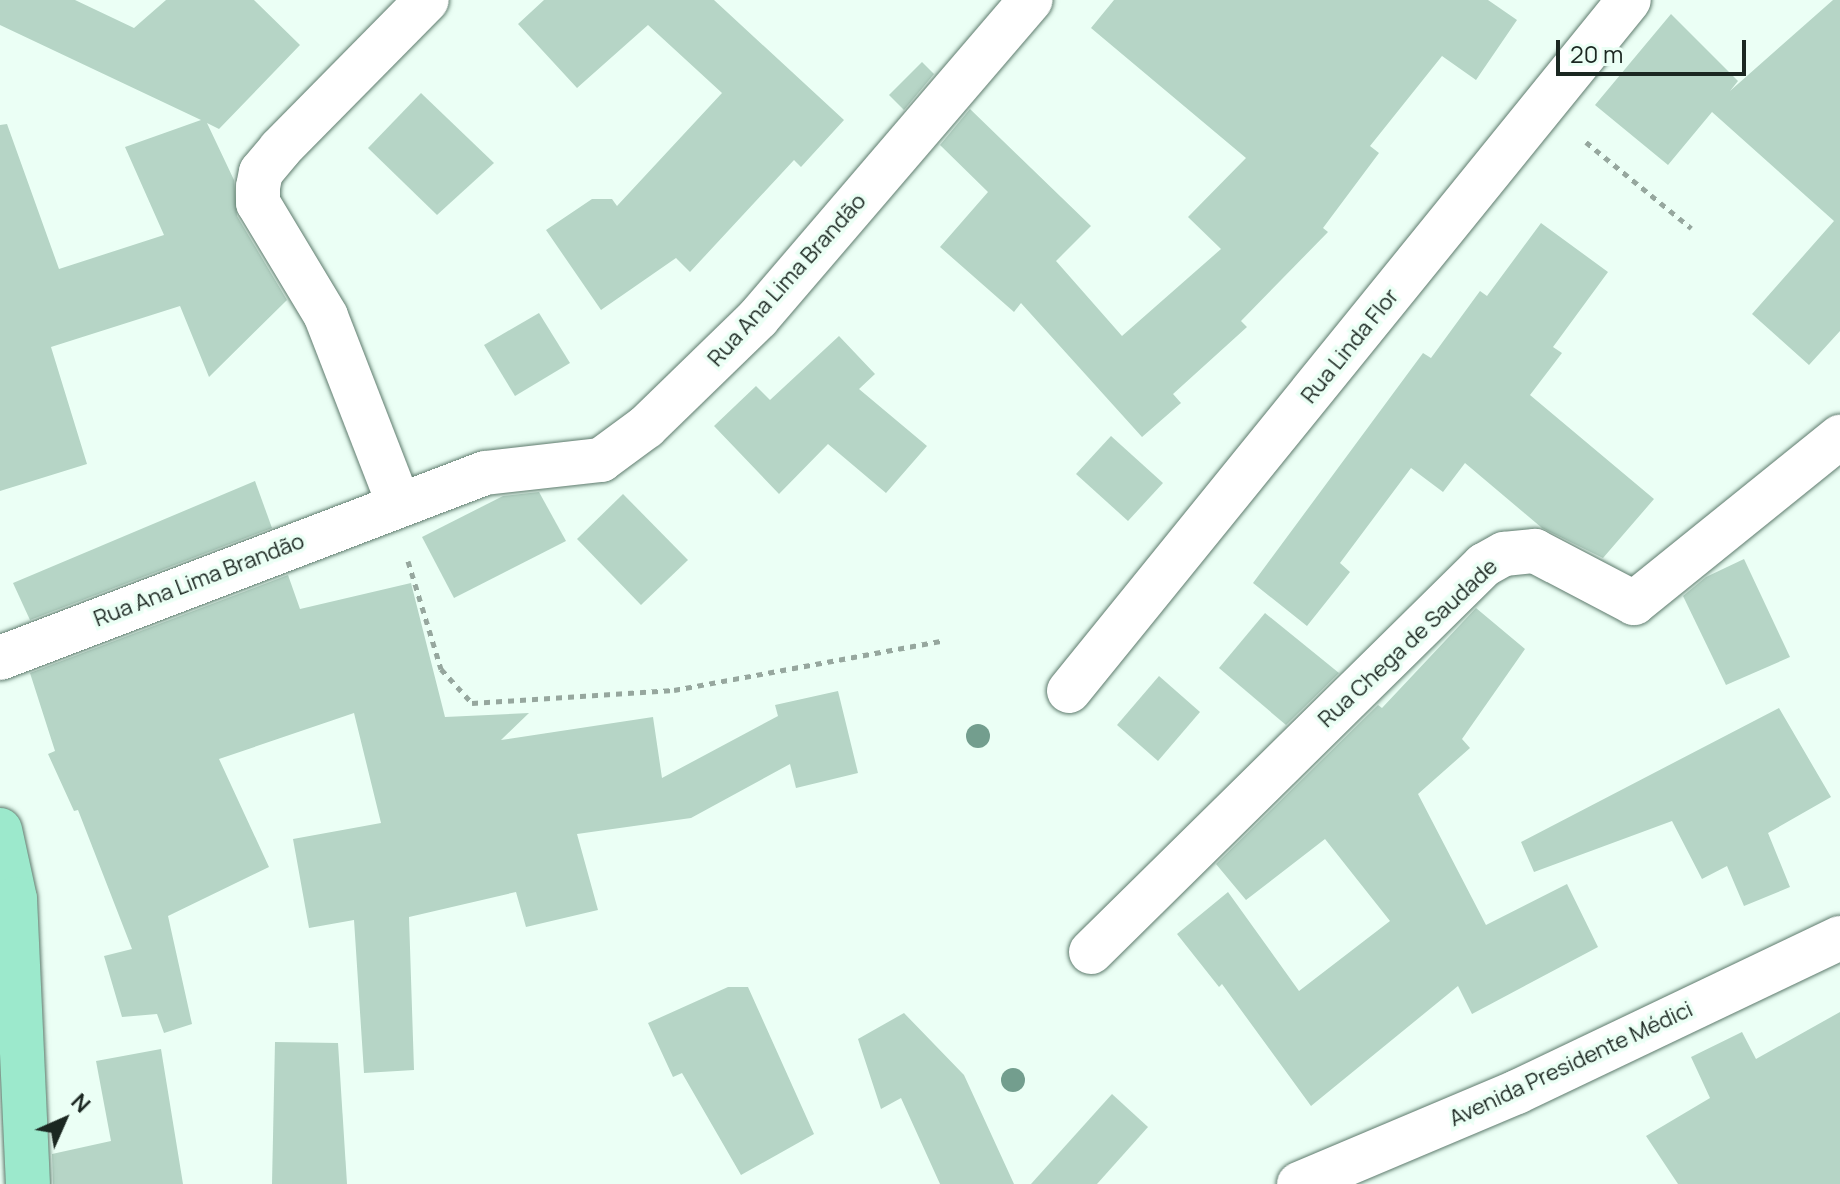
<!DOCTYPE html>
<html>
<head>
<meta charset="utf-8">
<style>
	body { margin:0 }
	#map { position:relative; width:1840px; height:1184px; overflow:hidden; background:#ebfff5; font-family:Manrope,sans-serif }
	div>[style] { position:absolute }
	.building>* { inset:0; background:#b6d5c6 }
	.path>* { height:5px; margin-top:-2.5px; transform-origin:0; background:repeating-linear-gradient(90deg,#96a79e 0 6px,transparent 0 12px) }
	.roads { filter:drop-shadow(0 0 2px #5e7b6d) drop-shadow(0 0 2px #5e7b6d) }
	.minor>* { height:44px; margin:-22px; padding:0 22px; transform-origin:22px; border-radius:22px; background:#fff }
	.major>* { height:44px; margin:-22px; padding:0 22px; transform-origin:22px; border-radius:22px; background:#9ce9cc }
	.trees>* { width:24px; height:24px; margin:-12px; border-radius:50%; background:#739e8e }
	span { translate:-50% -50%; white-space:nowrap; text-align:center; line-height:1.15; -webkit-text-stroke:7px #ebfff5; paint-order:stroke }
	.street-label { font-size:22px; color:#1b2721 }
	.north { position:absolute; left:24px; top:1080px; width:80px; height:80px; -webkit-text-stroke:6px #ebfff5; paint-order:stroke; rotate:45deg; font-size:22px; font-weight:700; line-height:32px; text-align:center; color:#1b2721 }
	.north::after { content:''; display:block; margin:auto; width:28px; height:36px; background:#1b2721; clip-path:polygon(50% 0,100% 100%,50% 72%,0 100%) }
	.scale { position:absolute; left:1556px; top:40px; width:190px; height:36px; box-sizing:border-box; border:4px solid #1b2721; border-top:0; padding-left:10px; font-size:24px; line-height:28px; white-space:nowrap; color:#1b2721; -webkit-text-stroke:6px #ebfff5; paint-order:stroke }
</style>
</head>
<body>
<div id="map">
	<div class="building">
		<i style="clip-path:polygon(0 0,75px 0,134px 28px,166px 0,254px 0,300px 45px,219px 129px,207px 123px,234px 180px,237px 216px,287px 300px,209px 377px,180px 306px,51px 347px,87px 464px,0 491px,0 125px,7px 124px,59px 269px,164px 235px,125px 147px,201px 120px,0 25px)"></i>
		<i style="clip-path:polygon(544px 0,714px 0,844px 120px,801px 167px,794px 160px,690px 272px,676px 258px,601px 310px,546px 230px,592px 199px,612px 199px,617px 206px,722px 93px,648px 25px,577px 88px,518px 24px)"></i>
		<i style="clip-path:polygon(1114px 0,1488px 0,1517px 20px,1476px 80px,1442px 56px,1370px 146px,1379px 153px,1323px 228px,1328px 232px,1241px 321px,1247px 327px,1173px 394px,1181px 403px,1142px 437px,1021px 303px,1014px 312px,940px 247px,988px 192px,940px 145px,970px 109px,1091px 226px,1056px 261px,1122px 336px,1221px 249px,1188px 217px,1246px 158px,1091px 28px)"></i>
		<i style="clip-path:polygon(1833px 0,1840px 0,1840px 331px,1809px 365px,1752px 314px,1834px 221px,1712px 112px,1668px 165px,1595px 105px,1671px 14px,1738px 81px,1730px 91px)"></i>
		<i style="clip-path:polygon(922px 62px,934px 74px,904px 110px,889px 95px)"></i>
		<i style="clip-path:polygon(421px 93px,494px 163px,437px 215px,368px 148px)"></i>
		<i style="clip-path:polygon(1541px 223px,1608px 272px,1553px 347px,1562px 353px,1530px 395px,1654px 499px,1603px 558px,1542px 528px,1465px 463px,1443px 492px,1411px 468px,1340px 563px,1350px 572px,1307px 626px,1253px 583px,1423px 353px,1431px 358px,1480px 291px,1487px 296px)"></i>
		<i style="clip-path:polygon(539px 313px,570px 363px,515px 396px,484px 345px)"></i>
		<i style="clip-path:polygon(839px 336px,875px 374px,859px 389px,927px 446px,886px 493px,828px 444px,779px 494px,714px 426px,756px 386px,770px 400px)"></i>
		<i style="clip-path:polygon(1111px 436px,1163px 483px,1128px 521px,1076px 474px)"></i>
		<i style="clip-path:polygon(255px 481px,272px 528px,30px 620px,13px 583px)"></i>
		<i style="clip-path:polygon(539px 492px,566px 541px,454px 598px,422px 537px,503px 496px)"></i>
		<i style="clip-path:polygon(623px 494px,688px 560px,641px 605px,577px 539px)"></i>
		<i style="clip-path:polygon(1744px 559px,1790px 657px,1726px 685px,1683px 596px,1706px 577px)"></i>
		<i style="clip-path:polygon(288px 575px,300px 609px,411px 583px,445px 717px,529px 713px,501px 740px,653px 717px,662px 778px,778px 716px,775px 705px,838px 691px,858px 773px,796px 788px,790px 764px,691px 818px,577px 834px,598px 910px,526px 927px,516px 892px,409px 917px,414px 1070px,364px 1073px,354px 920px,309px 928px,293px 839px,381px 823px,354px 713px,219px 759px,269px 867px,168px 916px,192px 1024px,164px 1033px,157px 1014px,122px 1017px,104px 956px,132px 949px,78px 810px,74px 811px,48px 754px,55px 751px,30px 673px)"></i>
		<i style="clip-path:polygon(1476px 608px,1525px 649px,1462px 739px,1470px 748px,1418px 794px,1486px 925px,1567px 884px,1598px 947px,1472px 1014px,1458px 986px,1311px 1106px,1222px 984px,1219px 987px,1177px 934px,1228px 892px,1299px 991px,1390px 921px,1325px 839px,1246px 900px,1216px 864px,1378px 705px,1382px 708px)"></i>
		<i style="clip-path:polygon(1265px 613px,1339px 673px,1286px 725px,1219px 668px)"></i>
		<i style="clip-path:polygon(1159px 676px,1200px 712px,1158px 761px,1117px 725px)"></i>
		<i style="clip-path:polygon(1779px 708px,1831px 797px,1768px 833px,1790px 887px,1744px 906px,1727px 866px,1702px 879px,1672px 821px,1534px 872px,1521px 842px)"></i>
		<i style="clip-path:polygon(728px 987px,748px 987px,814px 1134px,741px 1175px,682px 1073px,673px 1077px,648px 1023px)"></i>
		<i style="clip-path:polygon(1840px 1012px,1840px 1184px,1678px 1184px,1646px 1136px,1710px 1098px,1691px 1057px,1742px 1032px,1756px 1059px)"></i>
		<i style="clip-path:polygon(904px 1013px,964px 1075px,1014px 1184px,940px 1184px,901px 1098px,881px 1109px,858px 1039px)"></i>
		<i style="clip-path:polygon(275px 1042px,338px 1043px,347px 1184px,272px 1184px)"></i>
		<i style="clip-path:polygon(161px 1049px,183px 1184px,53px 1184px,52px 1154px,111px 1141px,96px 1061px)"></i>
		<i style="clip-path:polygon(1112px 1094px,1148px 1127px,1097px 1184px,1031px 1184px)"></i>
	</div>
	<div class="path">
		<i style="left:1586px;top:142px;width:136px;rotate:39.3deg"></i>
		<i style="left:408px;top:561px;width:113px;rotate:73deg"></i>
		<i style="left:441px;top:669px;width:46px;rotate:47.6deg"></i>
		<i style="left:472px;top:703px;width:202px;rotate:-3.7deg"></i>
		<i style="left:674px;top:690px;width:271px;rotate:-10.4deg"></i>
	</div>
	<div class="roads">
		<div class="minor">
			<i style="left:398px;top:502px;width:199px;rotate:-111.2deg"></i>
			<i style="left:326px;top:316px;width:132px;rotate:-121deg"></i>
			<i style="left:258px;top:203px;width:16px;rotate:-90deg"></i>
			<i style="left:258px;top:187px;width:15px;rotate:-79deg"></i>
			<i style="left:261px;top:172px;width:30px;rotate:-50deg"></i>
			<i style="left:280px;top:149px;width:209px;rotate:-45.4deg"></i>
			<i style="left:0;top:658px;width:519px;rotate:-20.88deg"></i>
			<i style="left:485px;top:473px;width:117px;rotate:-6.4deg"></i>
			<i style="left:601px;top:460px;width:56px;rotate:-36.3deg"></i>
			<i style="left:646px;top:427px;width:156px;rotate:-44.2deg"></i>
			<i style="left:758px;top:318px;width:419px;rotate:-49.4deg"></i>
			<i style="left:1069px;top:691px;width:889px;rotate:-50.98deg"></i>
			<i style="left:1091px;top:952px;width:552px;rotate:-44.56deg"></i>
			<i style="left:1484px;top:565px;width:23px;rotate:-29deg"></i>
			<i style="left:1504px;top:554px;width:31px;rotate:-6deg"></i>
			<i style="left:1535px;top:551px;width:112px;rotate:27.7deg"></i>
			<i style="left:1634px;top:603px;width:265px;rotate:-38.9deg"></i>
			<i style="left:1299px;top:1184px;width:237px;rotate:-22.9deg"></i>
			<i style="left:1517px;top:1092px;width:358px;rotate:-25.5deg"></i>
		</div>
		<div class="major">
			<i style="left:0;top:830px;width:71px;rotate:77.7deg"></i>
			<i style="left:15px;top:899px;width:285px;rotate:87.4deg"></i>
		</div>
	</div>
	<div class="trees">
		<i style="left:978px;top:736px"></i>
		<i style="left:1013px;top:1080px"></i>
	</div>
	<div class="street-label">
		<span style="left:787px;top:280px;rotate:-48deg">Rua Ana Lima Brandão</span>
		<span style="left:1350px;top:346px;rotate:-51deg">Rua Linda Flor</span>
		<span style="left:199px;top:580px;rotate:-21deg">Rua Ana Lima Brandão</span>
		<span style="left:1408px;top:643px;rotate:-43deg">Rua Chega de Saudade</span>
		<span style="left:1571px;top:1064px;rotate:-25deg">Avenida Presidente Médici</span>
	</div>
	<div class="north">N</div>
	<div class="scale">20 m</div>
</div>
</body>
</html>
